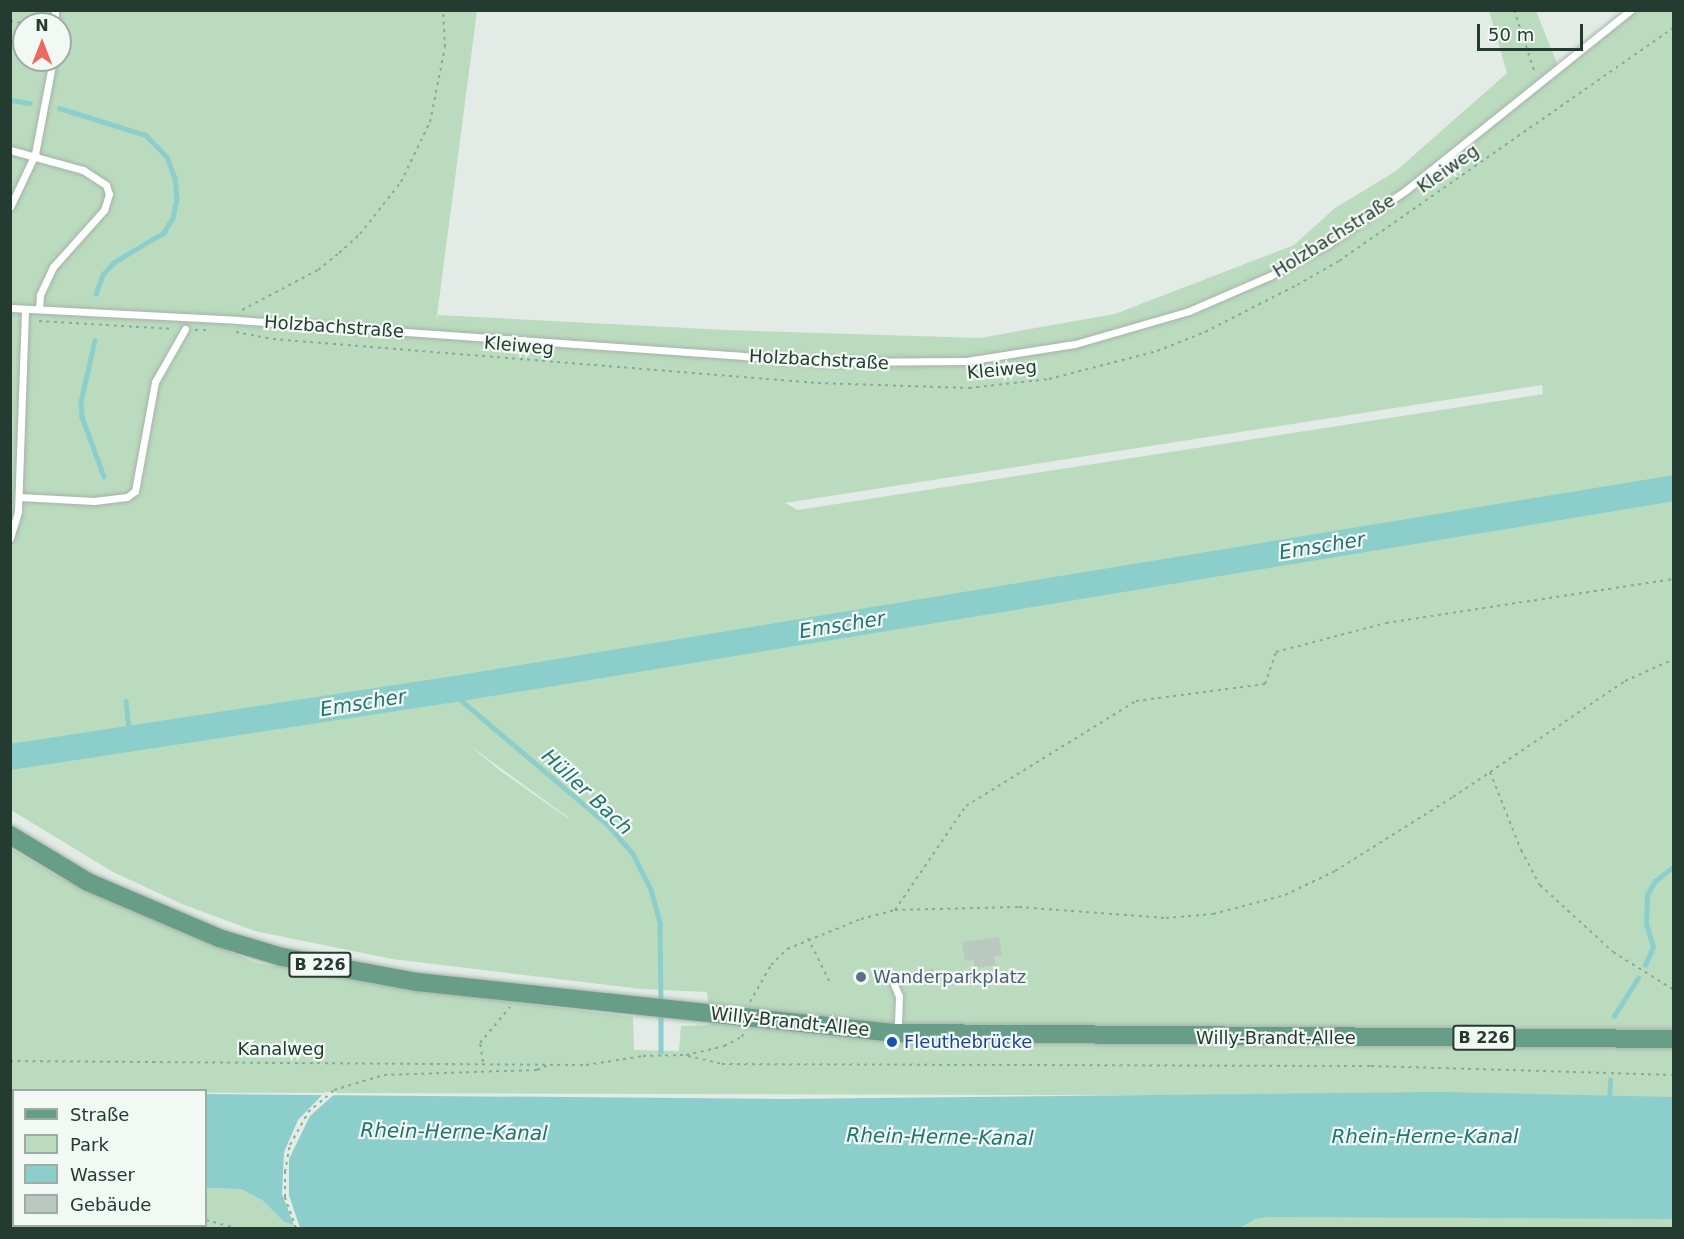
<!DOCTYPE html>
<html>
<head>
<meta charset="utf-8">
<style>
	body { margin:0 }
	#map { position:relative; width:1684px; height:1239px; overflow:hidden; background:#e2ebe5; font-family:"DejaVu Sans",sans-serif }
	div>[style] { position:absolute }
	.green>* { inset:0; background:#bbdbbe }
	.water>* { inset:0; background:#8ccecc }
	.pier>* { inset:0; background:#e2ebe5 }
	.stream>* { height:4.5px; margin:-2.25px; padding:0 2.25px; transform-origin:2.25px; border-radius:2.25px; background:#8ccecc }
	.river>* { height:26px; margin:-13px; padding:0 13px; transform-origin:13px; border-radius:13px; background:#8ccecc }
	.building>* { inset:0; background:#bac9c0 }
	.path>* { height:2px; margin-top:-1px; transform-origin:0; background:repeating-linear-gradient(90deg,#84ad98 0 3px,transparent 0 7.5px) }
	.roads { filter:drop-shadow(0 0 2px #a5b3ab) drop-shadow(0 0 2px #a5b3ab) }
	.service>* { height:7px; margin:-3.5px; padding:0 3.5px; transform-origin:3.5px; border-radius:3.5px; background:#fff }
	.primary>* { height:18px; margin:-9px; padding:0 9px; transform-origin:9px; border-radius:9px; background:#689e87 }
	.dots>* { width:16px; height:16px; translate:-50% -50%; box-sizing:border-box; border:3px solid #f2f8f4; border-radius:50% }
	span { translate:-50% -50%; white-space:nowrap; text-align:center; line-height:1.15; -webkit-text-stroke:4.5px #f2f8f4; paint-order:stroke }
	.shield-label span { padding:2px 4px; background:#f2f8f4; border:2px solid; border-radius:4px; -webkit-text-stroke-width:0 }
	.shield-label { font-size:16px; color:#233b30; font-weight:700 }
	.street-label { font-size:18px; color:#233b30 }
	.service-label { font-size:18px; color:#4e5e75 }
	.left { translate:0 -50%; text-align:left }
	.transit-label { font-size:18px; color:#164399 }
	.water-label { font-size:20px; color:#207472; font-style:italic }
	.frame { position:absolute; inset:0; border:12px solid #233b30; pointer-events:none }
	.legend { position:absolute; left:12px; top:1089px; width:195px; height:138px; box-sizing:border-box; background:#f2f8f4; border:2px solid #9faca6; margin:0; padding:8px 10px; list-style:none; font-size:18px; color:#233b30 }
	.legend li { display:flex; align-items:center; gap:12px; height:30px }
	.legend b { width:30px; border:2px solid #9faca6 }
	.north { position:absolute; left:12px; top:12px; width:60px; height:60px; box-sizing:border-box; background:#f2f8f4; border:2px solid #9faca6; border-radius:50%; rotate:0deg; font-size:16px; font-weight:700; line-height:24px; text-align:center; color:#233b30 }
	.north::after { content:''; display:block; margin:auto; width:21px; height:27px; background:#eb6960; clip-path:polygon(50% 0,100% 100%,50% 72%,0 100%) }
	.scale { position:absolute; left:1477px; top:24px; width:106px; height:27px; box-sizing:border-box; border:3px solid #233b30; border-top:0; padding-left:8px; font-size:18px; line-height:21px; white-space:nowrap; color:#233b30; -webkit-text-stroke:4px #f2f8f4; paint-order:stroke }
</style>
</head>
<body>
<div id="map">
	<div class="green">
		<i style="clip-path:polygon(evenodd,10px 11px,477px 11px,436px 323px,438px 315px,726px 330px,980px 338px,1115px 314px,1294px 245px,1335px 208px,1396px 171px,1507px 73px,1489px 11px,1536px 11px,1560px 71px,1636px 11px,1673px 11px,1673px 1097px,11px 1092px,11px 849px,59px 877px,256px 963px,487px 999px,633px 1017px,634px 1050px,679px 1051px,681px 1026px,710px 1025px,707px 992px,641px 989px,392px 959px,255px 931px,184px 905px,113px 872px,11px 810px,10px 11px,24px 24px,60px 24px,60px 60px,24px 60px,24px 24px,10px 11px,1542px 385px,1543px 394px,798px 510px,785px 503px,1542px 385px,10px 11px,469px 745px,569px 818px,569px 819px,502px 772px,469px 745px)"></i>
		<i style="clip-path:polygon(10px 1181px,14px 1226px,206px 1226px,206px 1188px,241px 1189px,262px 1200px,284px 1222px,304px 1228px,11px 1228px)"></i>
		<i style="clip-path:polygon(1532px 1215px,1674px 1219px,1673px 1228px,1240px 1228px,1256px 1219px,1270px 1217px)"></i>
	</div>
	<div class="water">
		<i style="clip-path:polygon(11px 1092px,14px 1092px,13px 1181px,10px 1181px)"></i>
		<i style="clip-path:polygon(1441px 1092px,1673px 1097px,1673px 1219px,1270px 1217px,1256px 1219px,1240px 1228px,304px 1228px,284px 1222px,262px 1200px,241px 1189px,206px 1188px,206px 1094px,783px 1099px)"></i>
	</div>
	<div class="pier">
		<i style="clip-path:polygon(325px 1092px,337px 1092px,310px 1116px,289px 1159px,289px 1195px,300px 1228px,295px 1228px,282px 1194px,284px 1152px,298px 1120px)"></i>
	</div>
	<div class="stream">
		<i style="left:10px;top:100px;width:20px;rotate:9deg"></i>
		<i style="left:59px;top:108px;width:91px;rotate:17.2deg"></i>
		<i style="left:146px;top:135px;width:30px;rotate:46deg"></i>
		<i style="left:167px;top:157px;width:22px;rotate:69deg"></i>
		<i style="left:175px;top:178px;width:20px;rotate:84deg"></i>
		<i style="left:177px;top:198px;width:20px;rotate:101deg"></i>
		<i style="left:173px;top:218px;width:17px;rotate:121deg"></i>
		<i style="left:164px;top:233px;width:57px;rotate:149.4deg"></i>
		<i style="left:115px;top:262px;width:18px;rotate:133deg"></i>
		<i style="left:103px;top:275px;width:20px;rotate:110deg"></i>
		<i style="left:95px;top:340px;width:64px;rotate:102.7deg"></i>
		<i style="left:81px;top:402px;width:15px;rotate:86deg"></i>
		<i style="left:82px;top:417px;width:63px;rotate:69.6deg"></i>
		<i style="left:449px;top:690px;width:209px;rotate:40.3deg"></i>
		<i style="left:608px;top:825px;width:38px;rotate:49deg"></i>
		<i style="left:633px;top:854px;width:39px;rotate:63deg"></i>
		<i style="left:651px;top:889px;width:35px;rotate:75deg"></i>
		<i style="left:660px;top:923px;width:81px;rotate:89.3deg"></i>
		<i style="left:126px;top:701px;width:38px;rotate:84deg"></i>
		<i style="left:1645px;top:965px;width:20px;rotate:-66deg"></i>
		<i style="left:1653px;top:947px;width:24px;rotate:-107deg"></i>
		<i style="left:1646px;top:924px;width:29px;rotate:-88deg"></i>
		<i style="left:1647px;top:895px;width:16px;rotate:-60deg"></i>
		<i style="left:1655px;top:881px;width:24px;rotate:-38deg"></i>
		<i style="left:661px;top:1012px;width:40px;rotate:90deg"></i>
		<i style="left:1614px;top:1016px;width:45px;rotate:-57.7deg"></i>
		<i style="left:1609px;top:1101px;width:21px;rotate:-87deg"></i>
	</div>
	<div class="river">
		<i style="left:10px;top:757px;width:444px;rotate:-8.7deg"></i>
		<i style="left:449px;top:690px;width:1242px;rotate:-9.36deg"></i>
	</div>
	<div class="building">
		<i style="clip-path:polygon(999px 937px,1002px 955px,994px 956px,996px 965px,975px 968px,974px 960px,965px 961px,962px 942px)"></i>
		<i style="clip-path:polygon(933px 968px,937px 981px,926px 985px,922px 972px)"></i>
	</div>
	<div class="path">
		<i style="left:1514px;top:10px;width:66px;rotate:71.6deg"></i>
		<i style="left:10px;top:21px;width:18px;rotate:9deg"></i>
		<i style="left:242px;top:310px;width:86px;rotate:-27.8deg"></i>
		<i style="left:318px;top:270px;width:27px;rotate:-39deg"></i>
		<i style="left:339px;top:253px;width:28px;rotate:-42deg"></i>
		<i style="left:360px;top:234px;width:66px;rotate:-51.7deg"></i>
		<i style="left:401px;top:182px;width:67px;rotate:-64.2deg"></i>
		<i style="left:430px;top:122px;width:76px;rotate:-78.7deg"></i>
		<i style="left:445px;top:47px;width:37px;rotate:-93deg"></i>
		<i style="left:39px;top:321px;width:135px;rotate:3.4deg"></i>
		<i style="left:195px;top:330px;width:12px"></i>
		<i style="left:236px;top:332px;width:38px;rotate:11deg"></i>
		<i style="left:273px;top:339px;width:547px;rotate:4.62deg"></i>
		<i style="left:818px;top:383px;width:151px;rotate:1.9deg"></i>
		<i style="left:969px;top:388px;width:81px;rotate:-6.4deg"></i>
		<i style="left:1049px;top:379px;width:112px;rotate:-14.5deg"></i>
		<i style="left:1157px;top:351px;width:52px;rotate:-21.6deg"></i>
		<i style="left:1205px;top:332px;width:103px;rotate:-27.1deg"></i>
		<i style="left:1297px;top:285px;width:48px;rotate:-29.7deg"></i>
		<i style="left:1339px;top:261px;width:409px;rotate:-34.9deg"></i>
		<i style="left:1490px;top:772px;width:84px;rotate:68.3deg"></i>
		<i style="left:1521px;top:850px;width:40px;rotate:62deg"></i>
		<i style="left:1540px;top:885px;width:99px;rotate:42.5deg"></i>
		<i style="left:1613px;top:952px;width:72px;rotate:31.9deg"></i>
		<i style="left:895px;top:910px;width:126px;rotate:-55.7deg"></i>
		<i style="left:966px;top:806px;width:200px;rotate:-31.7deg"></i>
		<i style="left:1136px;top:701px;width:130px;rotate:-7.5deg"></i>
		<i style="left:1265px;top:684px;width:34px;rotate:-71deg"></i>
		<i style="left:1276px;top:652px;width:114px;rotate:-14.8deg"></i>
		<i style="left:1386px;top:623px;width:291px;rotate:-8.7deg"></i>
		<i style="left:808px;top:938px;width:50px;rotate:63.9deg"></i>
		<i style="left:750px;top:1002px;width:43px;rotate:-60.4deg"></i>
		<i style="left:771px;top:965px;width:23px;rotate:-45deg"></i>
		<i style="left:787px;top:949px;width:80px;rotate:-22.1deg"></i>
		<i style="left:861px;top:919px;width:35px;rotate:-15deg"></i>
		<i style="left:895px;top:910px;width:124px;rotate:-1.4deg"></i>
		<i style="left:1019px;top:907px;width:147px;rotate:4.3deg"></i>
		<i style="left:1166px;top:918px;width:47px;rotate:-4.9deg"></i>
		<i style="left:1213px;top:914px;width:74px;rotate:-14.8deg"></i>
		<i style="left:1285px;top:895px;width:55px;rotate:-25.6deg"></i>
		<i style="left:1335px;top:871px;width:139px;rotate:-32.1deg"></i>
		<i style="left:1453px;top:797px;width:207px;rotate:-34deg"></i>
		<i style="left:1625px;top:681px;width:54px;rotate:-24.2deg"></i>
		<i style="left:688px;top:1056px;width:35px;rotate:13deg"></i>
		<i style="left:722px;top:1064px;width:649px;rotate:0.18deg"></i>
		<i style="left:1371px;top:1066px;width:303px;rotate:1.7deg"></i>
		<i style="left:10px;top:1061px;width:576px;rotate:0.4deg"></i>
		<i style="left:586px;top:1065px;width:58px;rotate:-9deg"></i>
		<i style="left:643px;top:1056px;width:43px;rotate:-1.3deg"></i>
		<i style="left:686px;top:1055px;width:39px;rotate:-13deg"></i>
		<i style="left:724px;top:1046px;width:20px;rotate:-27deg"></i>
		<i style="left:742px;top:1037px;width:6px;rotate:-72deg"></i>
		<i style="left:483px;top:1062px;width:19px;rotate:-99deg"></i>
		<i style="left:480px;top:1043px;width:47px;rotate:-50.2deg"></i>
		<i style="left:10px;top:1218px;width:4px"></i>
		<i style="left:206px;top:1220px;width:30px;rotate:15deg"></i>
		<i style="left:296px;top:1228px;width:33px;rotate:-110deg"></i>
		<i style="left:285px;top:1197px;width:25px;rotate:-90deg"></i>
		<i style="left:285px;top:1172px;width:27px;rotate:-80deg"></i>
		<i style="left:290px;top:1145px;width:38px;rotate:-61deg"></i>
		<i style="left:308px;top:1112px;width:34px;rotate:-40deg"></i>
		<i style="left:334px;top:1090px;width:52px;rotate:-16.7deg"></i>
		<i style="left:384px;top:1075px;width:153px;rotate:-1.9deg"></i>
		<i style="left:537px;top:1070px;width:14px;rotate:-25deg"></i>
	</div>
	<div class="roads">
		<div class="service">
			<i style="left:55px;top:24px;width:14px;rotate:-90deg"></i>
			<i style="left:10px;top:150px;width:76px;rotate:15.3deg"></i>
			<i style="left:83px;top:170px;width:27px;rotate:33deg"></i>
			<i style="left:106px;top:185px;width:9px;rotate:72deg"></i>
			<i style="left:109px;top:194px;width:17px;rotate:107deg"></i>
			<i style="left:104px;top:210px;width:76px;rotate:131.8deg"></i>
			<i style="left:53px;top:267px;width:31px;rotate:115deg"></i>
			<i style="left:40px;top:295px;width:14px;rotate:94deg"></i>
			<i style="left:10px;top:207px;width:59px;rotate:-64.7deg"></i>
			<i style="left:35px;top:154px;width:96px;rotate:-79.2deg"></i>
			<i style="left:10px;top:308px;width:227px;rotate:3deg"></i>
			<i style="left:237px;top:320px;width:591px;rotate:4.07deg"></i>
			<i style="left:827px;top:362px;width:139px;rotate:-0.4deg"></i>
			<i style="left:966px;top:361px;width:110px;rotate:-8.9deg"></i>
			<i style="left:1075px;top:344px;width:119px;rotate:-16.1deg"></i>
			<i style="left:1189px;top:311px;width:88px;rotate:-23.4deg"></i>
			<i style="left:1270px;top:276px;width:68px;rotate:-28.8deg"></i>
			<i style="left:1330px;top:243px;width:93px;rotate:-34.9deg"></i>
			<i style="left:1406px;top:190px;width:288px;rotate:-38.7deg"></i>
			<i style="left:19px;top:497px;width:75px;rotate:3.1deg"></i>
			<i style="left:94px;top:501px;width:33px;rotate:-7deg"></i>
			<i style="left:127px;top:497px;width:10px;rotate:-37deg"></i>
			<i style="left:135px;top:491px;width:111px;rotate:-79.6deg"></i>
			<i style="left:155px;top:382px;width:61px;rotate:-60.5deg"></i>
			<i style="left:10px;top:538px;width:28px;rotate:-73deg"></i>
			<i style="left:18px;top:511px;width:199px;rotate:-88deg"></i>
			<i style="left:893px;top:982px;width:15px;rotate:67deg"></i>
			<i style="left:899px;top:996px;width:35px;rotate:92deg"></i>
		</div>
		<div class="primary">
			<i style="left:10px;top:835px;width:91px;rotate:31.1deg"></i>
			<i style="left:88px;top:882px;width:142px;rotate:23.1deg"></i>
			<i style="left:219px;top:938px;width:66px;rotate:16.8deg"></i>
			<i style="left:282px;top:957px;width:137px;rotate:10.5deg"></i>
			<i style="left:417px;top:982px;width:484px;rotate:6.1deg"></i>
			<i style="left:898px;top:1033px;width:776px;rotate:0.44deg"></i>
		</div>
	</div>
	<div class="dots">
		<i style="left:861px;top:977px;background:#5c6f8a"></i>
		<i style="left:892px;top:1042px;background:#1a4fb4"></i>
	</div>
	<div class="shield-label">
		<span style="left:320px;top:965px">B 226</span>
		<span style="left:1484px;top:1038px">B 226</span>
	</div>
	<div class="street-label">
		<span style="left:1448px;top:169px;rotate:-35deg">Kleiweg</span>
		<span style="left:1334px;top:236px;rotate:-32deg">Holzbachstraße</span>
		<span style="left:334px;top:327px;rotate:4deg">Holzbachstraße</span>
		<span style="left:519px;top:346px;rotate:5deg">Kleiweg</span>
		<span style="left:819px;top:360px;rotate:3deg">Holzbachstraße</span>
		<span style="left:1002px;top:370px;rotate:-5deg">Kleiweg</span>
		<span style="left:790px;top:1022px;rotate:6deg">Willy-Brandt-Allee</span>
		<span style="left:1276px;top:1038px">Willy-Brandt-Allee</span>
		<span style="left:281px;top:1049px">Kanalweg</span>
	</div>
	<div class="service-label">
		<span class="left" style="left:873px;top:977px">Wanderparkplatz</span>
	</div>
	<div class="transit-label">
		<span class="left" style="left:904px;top:1042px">Fleuthebrücke</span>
	</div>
	<div class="water-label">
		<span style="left:1322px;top:546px;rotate:-9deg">Emscher</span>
		<span style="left:842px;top:625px;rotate:-9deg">Emscher</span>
		<span style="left:363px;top:703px;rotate:-9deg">Emscher</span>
		<span style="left:587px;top:792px;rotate:43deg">Hüller Bach</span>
		<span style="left:454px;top:1132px;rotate:1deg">Rhein-Herne-Kanal</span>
		<span style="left:1425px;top:1136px">Rhein-Herne-Kanal</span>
		<span style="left:940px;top:1137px;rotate:1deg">Rhein-Herne-Kanal</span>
	</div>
	<div class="frame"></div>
	<ul class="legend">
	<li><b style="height:8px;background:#689e87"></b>Straße</li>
	<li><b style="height:16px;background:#bbdbbe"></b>Park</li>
	<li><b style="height:16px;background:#8ccecc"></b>Wasser</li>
	<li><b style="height:16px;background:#bac9c0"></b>Gebäude</li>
	</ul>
	<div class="north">N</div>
	<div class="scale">50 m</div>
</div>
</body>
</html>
